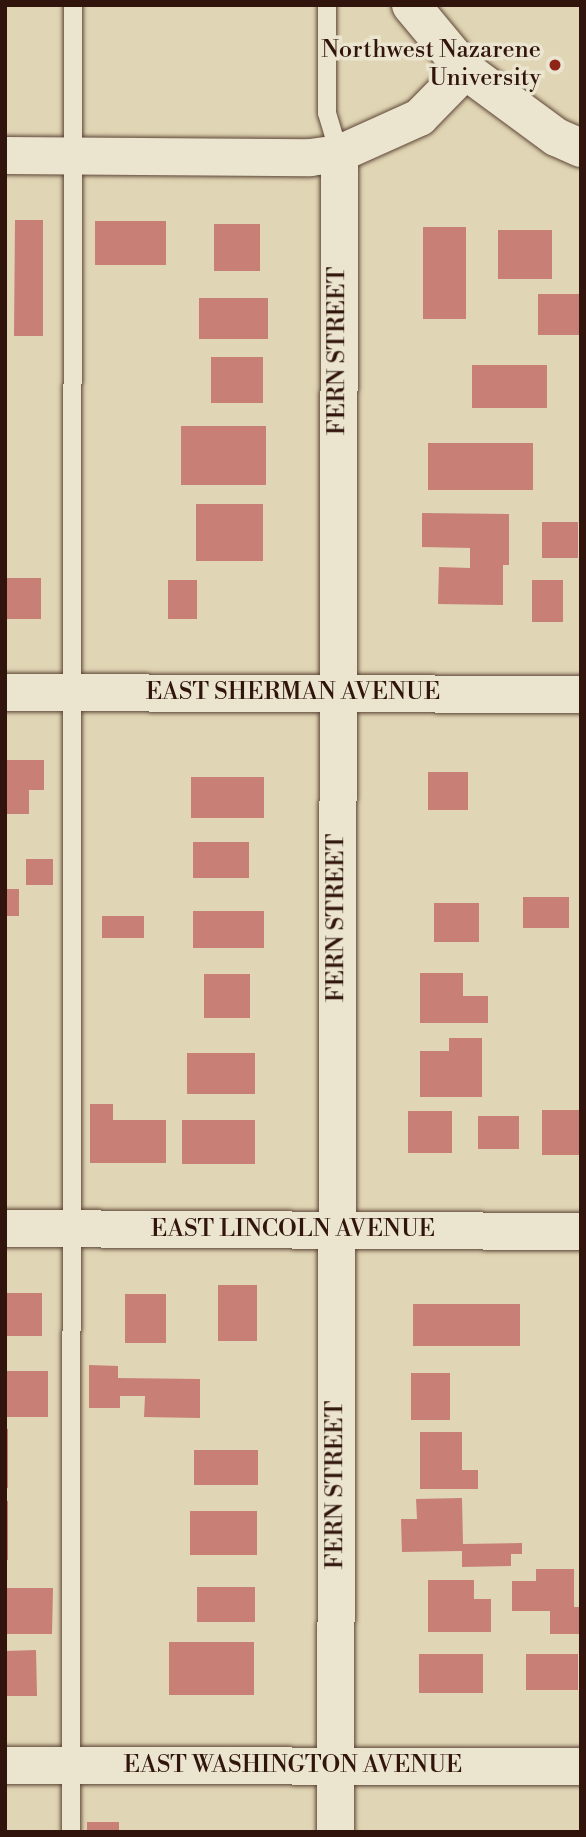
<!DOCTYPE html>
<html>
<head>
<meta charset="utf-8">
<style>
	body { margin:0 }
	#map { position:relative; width:586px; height:1837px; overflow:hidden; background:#e0d5b4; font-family:"Libre Bodoni",serif }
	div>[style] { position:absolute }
	.building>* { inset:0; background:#c88076 }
	.roads { filter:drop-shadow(0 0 2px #5d4536) drop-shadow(0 0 2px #5d4536) }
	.service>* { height:18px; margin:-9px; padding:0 9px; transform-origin:9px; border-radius:9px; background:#ebe4ce }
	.minor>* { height:37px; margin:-18.5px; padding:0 18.5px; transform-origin:18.5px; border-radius:18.5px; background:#ebe4ce }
	.tertiary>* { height:38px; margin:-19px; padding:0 19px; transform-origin:19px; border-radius:19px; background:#ebe4ce }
	.dots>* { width:19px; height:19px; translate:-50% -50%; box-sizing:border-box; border:4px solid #ebe4ce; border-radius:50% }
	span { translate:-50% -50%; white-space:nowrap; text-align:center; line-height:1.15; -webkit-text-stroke:7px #ebe4ce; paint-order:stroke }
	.poi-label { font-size:24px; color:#31150c }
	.right { translate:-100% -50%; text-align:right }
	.street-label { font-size:24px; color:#31150c }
	.frame { position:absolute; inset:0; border:7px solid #31150c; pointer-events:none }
</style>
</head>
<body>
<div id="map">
	<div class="building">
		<i style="clip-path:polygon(15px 220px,43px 220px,43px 336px,14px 336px)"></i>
		<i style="clip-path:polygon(95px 221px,166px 221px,166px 265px,95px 265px)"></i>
		<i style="clip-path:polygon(214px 224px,260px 224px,260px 271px,214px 271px)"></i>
		<i style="clip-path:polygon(423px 227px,466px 227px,466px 319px,423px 319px)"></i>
		<i style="clip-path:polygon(498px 230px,552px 230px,552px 279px,498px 279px)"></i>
		<i style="clip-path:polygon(538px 294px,581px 294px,581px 335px,538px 335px)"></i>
		<i style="clip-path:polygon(199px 298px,268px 298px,268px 339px,199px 339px)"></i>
		<i style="clip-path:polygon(211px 357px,263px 357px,263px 403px,211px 403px)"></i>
		<i style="clip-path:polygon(472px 365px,547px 365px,547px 408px,472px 408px)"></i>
		<i style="clip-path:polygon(181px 426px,266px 426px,266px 485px,181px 485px)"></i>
		<i style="clip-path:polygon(428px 443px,533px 443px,533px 490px,428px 490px)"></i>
		<i style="clip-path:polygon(196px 504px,263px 504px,263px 561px,196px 561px)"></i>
		<i style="clip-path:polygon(422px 513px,509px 514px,509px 565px,503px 565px,503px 605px,438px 604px,439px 567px,470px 568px,470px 548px,422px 547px)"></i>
		<i style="clip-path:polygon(542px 522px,578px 522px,578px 558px,542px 558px)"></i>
		<i style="clip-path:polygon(6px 578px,41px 578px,41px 619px,6px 619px)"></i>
		<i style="clip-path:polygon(168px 580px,197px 580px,197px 619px,168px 619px)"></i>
		<i style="clip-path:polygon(532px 580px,563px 580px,563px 622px,532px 622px)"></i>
		<i style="clip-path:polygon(5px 760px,44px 760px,44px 790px,29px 790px,29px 814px,5px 814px)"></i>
		<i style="clip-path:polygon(428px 772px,468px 772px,468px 810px,428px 810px)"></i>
		<i style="clip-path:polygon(191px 777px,264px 777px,264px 818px,191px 818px)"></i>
		<i style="clip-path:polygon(193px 842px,249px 842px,249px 878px,193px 878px)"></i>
		<i style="clip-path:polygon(26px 859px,53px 859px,53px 885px,26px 885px)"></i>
		<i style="clip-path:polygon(5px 889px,19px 889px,19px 916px,5px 916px)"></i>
		<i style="clip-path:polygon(523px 897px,569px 897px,569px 928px,523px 928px)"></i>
		<i style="clip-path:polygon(434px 903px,479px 903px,479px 942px,434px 942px)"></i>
		<i style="clip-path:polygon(193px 911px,264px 911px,264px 948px,193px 948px)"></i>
		<i style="clip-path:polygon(102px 916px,144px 916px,144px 938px,102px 938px)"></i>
		<i style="clip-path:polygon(420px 973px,463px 973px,463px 996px,488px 996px,488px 1023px,420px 1023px)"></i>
		<i style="clip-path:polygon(204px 974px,250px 974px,250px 1018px,204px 1018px)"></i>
		<i style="clip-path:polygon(449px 1038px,482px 1038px,482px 1097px,420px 1097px,420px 1051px,449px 1051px)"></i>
		<i style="clip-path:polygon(187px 1053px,255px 1053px,255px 1094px,187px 1094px)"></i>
		<i style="clip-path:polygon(90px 1104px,113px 1104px,113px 1120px,166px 1120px,166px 1163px,90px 1163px)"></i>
		<i style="clip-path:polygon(542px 1110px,581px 1110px,581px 1155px,542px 1155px)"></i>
		<i style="clip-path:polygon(408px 1111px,452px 1111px,452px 1153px,408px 1153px)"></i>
		<i style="clip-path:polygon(478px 1116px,519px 1116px,519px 1149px,478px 1149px)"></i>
		<i style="clip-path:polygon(182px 1120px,255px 1120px,255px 1164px,182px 1164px)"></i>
		<i style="clip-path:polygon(218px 1285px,257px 1285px,257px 1341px,218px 1341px)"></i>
		<i style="clip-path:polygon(5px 1293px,42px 1293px,42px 1336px,5px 1336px)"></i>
		<i style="clip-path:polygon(125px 1294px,166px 1294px,166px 1343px,125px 1343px)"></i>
		<i style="clip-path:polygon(413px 1304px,520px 1304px,520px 1346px,413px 1346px)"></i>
		<i style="clip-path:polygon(89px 1365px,118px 1366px,118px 1378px,200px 1379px,200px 1418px,144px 1417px,145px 1396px,120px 1396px,120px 1408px,89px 1408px)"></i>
		<i style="clip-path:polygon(5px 1371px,48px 1371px,48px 1417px,5px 1417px)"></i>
		<i style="clip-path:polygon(411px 1373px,450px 1373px,450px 1420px,411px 1420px)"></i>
		<i style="clip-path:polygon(5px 1429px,8px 1429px,8px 1488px,5px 1488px)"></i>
		<i style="clip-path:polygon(420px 1432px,462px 1432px,462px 1470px,478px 1470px,478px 1489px,420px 1489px)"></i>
		<i style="clip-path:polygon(194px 1450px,258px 1450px,258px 1485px,194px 1485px)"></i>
		<i style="clip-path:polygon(462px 1498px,463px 1544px,522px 1543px,522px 1554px,511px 1554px,511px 1566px,462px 1567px,462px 1551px,402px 1552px,401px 1519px,417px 1519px,416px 1499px)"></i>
		<i style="clip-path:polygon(5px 1501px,8px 1501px,8px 1560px,5px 1560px)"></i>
		<i style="clip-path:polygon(190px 1511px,257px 1511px,257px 1555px,190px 1555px)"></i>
		<i style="clip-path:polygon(536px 1569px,574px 1569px,574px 1607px,581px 1607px,581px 1634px,550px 1634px,550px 1611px,512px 1611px,512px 1581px,536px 1581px)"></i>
		<i style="clip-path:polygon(428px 1580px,474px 1580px,474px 1599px,491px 1599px,491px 1632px,428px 1632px)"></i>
		<i style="clip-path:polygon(197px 1587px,255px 1587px,255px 1622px,197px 1622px)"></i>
		<i style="clip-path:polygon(5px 1588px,53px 1588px,52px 1634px,5px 1634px)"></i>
		<i style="clip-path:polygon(169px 1642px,254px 1642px,254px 1695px,169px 1695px)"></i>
		<i style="clip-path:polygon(36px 1650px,37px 1696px,5px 1696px,5px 1651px)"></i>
		<i style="clip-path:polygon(419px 1654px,483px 1654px,483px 1693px,419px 1693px)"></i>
		<i style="clip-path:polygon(526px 1654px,578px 1654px,578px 1690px,526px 1690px)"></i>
		<i style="clip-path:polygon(87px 1822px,119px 1822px,119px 1832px,87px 1832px)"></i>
	</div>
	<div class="roads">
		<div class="service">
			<i style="left:327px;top:5px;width:108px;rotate:90deg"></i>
			<i style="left:327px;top:113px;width:42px;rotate:73.3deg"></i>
			<i style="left:71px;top:1832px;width:1827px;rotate:-89.94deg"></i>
		</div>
		<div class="minor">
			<i style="left:5px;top:155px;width:305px;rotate:0.4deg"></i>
			<i style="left:310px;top:157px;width:29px;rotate:-8deg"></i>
			<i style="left:339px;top:153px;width:88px;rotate:-24.2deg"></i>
			<i style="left:419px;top:117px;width:66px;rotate:-45.6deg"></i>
			<i style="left:5px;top:692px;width:576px;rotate:0.2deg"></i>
			<i style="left:5px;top:1228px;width:576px;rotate:0.3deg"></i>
			<i style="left:5px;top:1765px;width:576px;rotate:0.1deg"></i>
			<i style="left:335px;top:1832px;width:1679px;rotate:-89.86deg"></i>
		</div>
		<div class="tertiary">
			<i style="left:411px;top:5px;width:85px;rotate:50.3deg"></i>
			<i style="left:465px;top:70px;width:113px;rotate:36.4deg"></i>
			<i style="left:556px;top:137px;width:27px;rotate:24deg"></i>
		</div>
	</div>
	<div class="dots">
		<i style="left:555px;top:65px;background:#8f2418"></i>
	</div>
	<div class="poi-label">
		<span class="right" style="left:541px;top:65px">Northwest Nazarene<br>University</span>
	</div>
	<div class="street-label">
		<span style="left:338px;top:351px;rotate:-90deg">FERN STREET</span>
		<span style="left:293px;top:693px">EAST SHERMAN AVENUE</span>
		<span style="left:337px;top:918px;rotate:-90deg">FERN STREET</span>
		<span style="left:293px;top:1230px">EAST LINCOLN AVENUE</span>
		<span style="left:336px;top:1485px;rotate:-90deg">FERN STREET</span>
		<span style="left:293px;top:1766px">EAST WASHINGTON AVENUE</span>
	</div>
	<div class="frame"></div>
</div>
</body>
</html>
